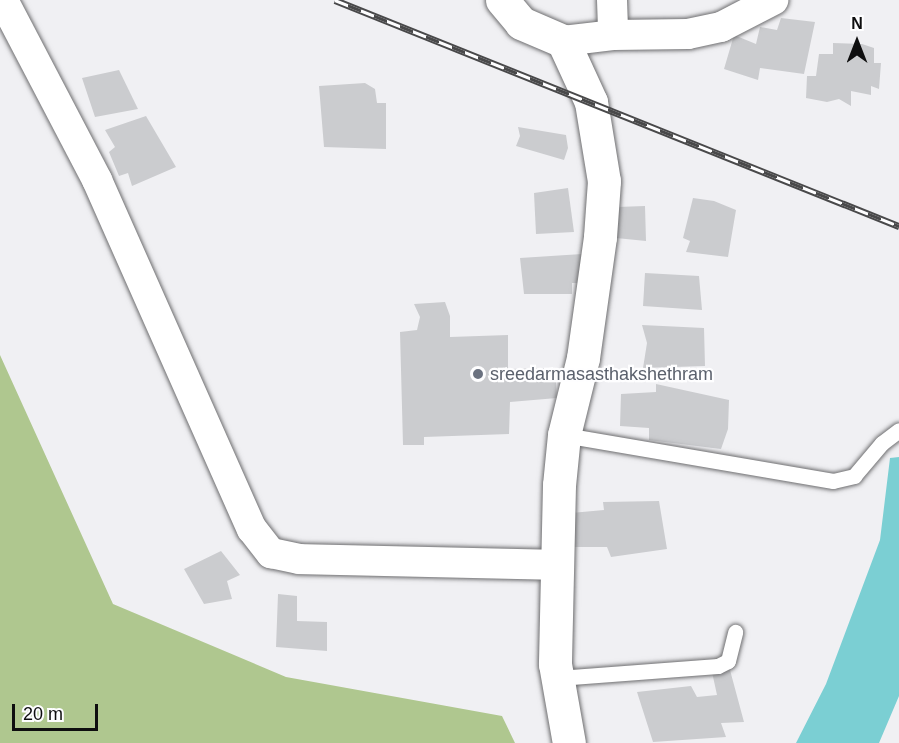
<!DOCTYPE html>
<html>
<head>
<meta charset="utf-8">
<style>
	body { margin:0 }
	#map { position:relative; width:899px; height:743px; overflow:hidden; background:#f0f0f3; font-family:Helvetica,sans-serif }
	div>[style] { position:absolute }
	.green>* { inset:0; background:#afc78f }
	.water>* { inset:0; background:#7bcfd3 }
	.building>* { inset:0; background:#cbcccf }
	.roads { filter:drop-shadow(0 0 2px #6e6e70) drop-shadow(0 0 2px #6e6e70) }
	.service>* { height:15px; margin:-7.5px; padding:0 7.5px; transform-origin:7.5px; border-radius:7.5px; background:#fff }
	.minor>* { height:30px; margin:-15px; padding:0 15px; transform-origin:15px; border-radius:15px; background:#fff }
	.tertiary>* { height:33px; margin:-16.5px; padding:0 16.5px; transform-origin:16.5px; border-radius:16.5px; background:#fff }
	.rail>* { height:7px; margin-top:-3.5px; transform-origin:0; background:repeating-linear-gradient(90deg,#fefeff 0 14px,#49494a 0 28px); box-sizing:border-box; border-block:2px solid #49494a }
	.dots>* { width:16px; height:16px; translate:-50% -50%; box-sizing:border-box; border:3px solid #fefeff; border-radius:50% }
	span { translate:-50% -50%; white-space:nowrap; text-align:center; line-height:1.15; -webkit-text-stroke:4.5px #fefeff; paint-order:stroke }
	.worship-label { font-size:18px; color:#5b616d }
	.left { translate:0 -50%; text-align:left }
	.north { position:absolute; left:827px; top:12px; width:60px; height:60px; -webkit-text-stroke:4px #fefeff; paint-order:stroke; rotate:0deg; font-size:16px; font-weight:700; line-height:24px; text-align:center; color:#0e0e0f }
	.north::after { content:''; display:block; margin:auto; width:21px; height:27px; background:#0e0e0f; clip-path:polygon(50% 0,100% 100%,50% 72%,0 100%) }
	.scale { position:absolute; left:12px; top:704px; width:86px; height:27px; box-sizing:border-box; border:3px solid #0e0e0f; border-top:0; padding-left:8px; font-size:18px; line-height:21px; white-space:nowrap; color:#0e0e0f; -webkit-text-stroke:4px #fefeff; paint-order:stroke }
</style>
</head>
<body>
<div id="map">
	<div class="green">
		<i style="clip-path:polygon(0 355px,113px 604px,286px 677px,502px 716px,515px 743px,0 743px)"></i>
	</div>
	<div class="water">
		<i style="clip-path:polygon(899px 457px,899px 696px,879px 743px,796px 743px,826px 684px,880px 540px,890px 458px)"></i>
	</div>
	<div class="building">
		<i style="clip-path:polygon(781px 18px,815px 22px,804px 74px,760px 68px,758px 80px,724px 69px,734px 35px,756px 44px,760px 27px,777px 30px)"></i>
		<i style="clip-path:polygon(833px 43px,862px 44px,874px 48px,874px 63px,881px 63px,879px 89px,871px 86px,871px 95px,851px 91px,851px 106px,839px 99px,827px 102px,806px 98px,807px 76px,816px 76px,819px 54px,833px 54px)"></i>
		<i style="clip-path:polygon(119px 70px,138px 109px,95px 117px,82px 78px)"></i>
		<i style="clip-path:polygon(365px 83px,375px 89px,377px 103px,386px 103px,386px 149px,324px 147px,319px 86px)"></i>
		<i style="clip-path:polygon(146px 116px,176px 167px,132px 186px,128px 173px,119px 176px,109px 152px,115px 147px,105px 130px)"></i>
		<i style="clip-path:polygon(518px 127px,566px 135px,568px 148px,564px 160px,516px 146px,520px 136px)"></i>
		<i style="clip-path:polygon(568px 188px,574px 232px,536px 234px,534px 193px)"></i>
		<i style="clip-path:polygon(693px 198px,714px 201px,736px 210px,728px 257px,686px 252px,690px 241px,683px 238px)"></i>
		<i style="clip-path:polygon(645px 206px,646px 241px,616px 238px,617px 207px)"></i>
		<i style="clip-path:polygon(582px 254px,582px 283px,572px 283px,572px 294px,524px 294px,520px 258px)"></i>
		<i style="clip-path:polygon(645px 273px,699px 276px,702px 310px,643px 306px)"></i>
		<i style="clip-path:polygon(445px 302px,450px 316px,450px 337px,508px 335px,508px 369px,555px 368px,557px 398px,510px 402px,509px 434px,424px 437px,424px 445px,403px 445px,400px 332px,417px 330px,420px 317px,414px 304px)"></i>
		<i style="clip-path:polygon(642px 325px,704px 328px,705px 366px,643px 368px,647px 343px)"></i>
		<i style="clip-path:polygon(656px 384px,729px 400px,728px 429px,721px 449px,649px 440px,649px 428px,620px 426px,621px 394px,656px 392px)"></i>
		<i style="clip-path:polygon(659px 501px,667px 549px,611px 557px,607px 547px,574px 547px,571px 513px,604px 510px,603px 502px)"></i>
		<i style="clip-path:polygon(221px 551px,240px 575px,227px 581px,232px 599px,204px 604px,184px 569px)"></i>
		<i style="clip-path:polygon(278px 594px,297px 596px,297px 621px,327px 622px,327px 651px,276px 647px)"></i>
		<i style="clip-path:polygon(730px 670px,744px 722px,721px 723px,726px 737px,653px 742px,637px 692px,691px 686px,697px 697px,717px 695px,712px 672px)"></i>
	</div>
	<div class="roads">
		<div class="service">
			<i style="left:564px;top:435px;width:273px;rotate:9.7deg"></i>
			<i style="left:833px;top:481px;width:22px;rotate:-13deg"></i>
			<i style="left:854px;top:476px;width:43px;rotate:-49.7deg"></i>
			<i style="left:882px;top:443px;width:21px;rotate:-37deg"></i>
			<i style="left:558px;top:678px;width:160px;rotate:-4.3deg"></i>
			<i style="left:718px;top:666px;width:11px;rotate:-27deg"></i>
			<i style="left:728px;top:661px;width:30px;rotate:-76deg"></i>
		</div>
		<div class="minor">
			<i style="left:3px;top:0;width:203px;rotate:62.4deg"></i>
			<i style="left:97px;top:180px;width:382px;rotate:66.1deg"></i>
			<i style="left:252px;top:529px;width:31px;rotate:52deg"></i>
			<i style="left:271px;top:553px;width:29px;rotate:12deg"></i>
			<i style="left:299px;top:559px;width:259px;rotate:1.3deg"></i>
			<i style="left:612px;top:0;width:35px;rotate:88deg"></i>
			<i style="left:563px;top:41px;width:50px;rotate:-6.8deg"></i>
			<i style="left:613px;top:35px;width:75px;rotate:-0.8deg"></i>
			<i style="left:688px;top:34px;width:34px;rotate:-12deg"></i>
			<i style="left:721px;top:27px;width:59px;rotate:-27.4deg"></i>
		</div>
		<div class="tertiary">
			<i style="left:502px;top:0;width:30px;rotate:50deg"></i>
			<i style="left:521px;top:23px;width:46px;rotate:23.2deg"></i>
			<i style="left:563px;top:41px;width:67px;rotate:65.3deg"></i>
			<i style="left:591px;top:102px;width:80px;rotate:80.7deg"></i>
			<i style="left:604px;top:181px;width:56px;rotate:94.1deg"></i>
			<i style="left:600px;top:237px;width:122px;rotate:98deg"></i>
			<i style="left:583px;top:358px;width:79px;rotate:103.9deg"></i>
			<i style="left:564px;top:435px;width:50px;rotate:95.7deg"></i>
			<i style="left:559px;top:485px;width:179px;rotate:91.3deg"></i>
			<i style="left:555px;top:664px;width:80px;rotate:80deg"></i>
		</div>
	</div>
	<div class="rail">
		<i style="left:335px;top:0;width:608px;rotate:21.84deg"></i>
	</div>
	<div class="dots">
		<i style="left:478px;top:374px;background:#6b7280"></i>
	</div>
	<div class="worship-label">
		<span class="left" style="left:490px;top:374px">sreedarmasasthakshethram</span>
	</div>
	<div class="north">N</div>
	<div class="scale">20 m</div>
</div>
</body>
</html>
